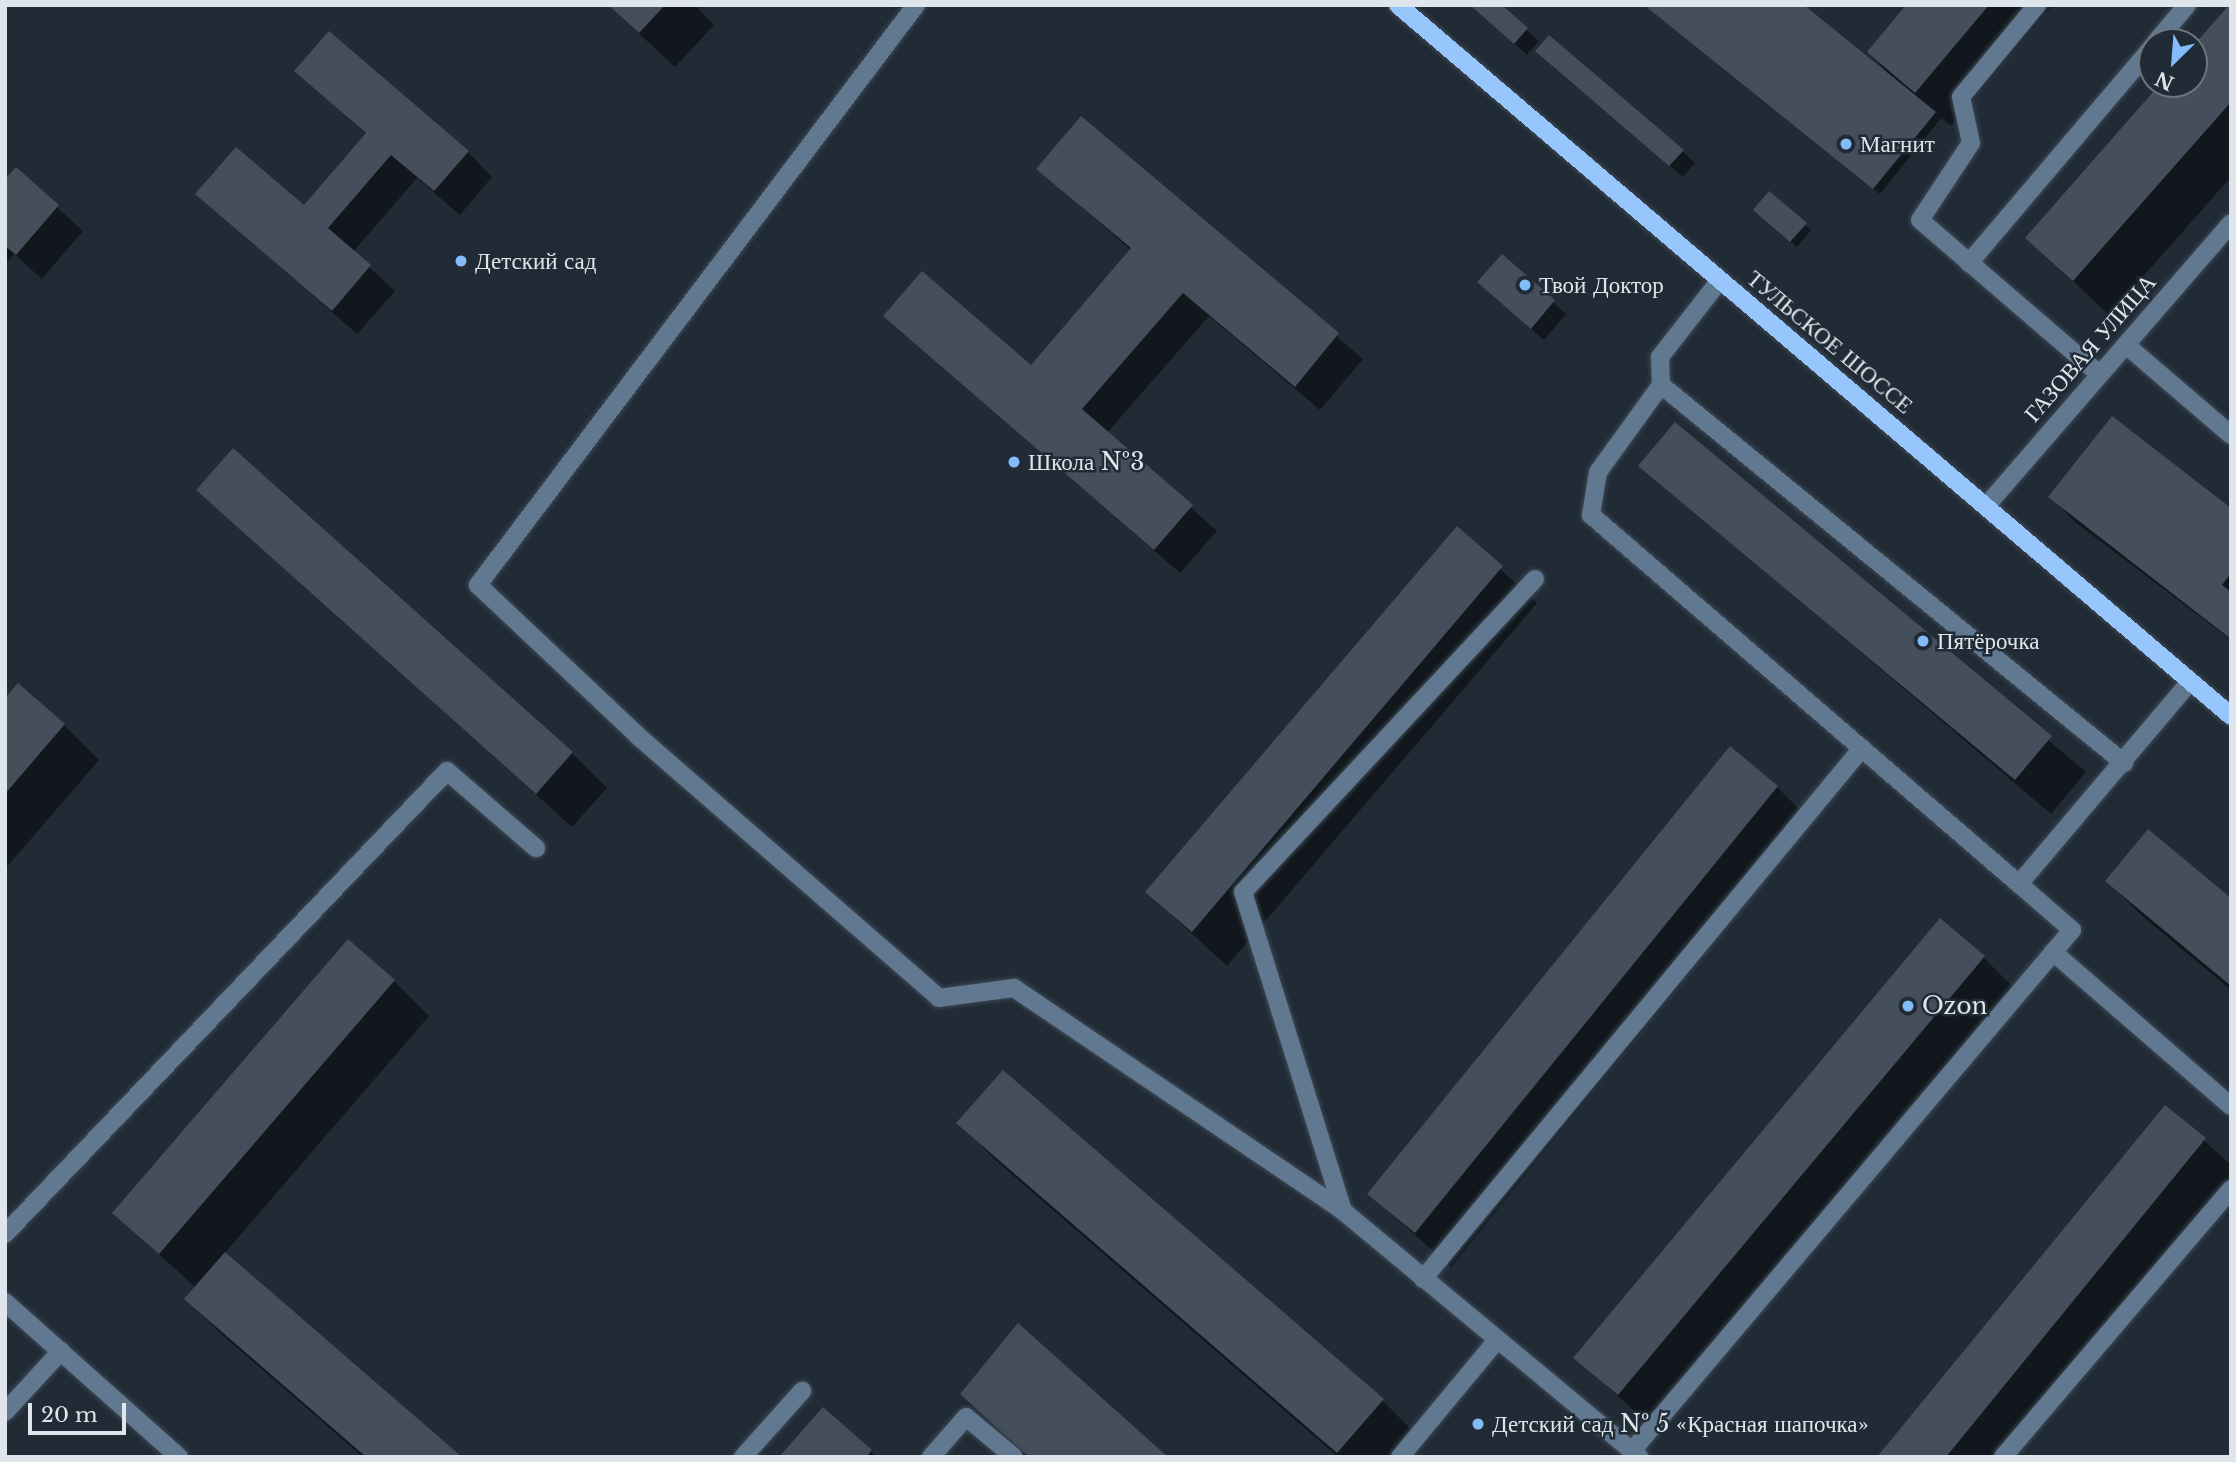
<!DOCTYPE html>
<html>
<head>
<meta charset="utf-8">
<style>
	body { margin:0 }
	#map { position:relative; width:2236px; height:1462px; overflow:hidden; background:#212b36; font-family:"Libre Baskerville",serif }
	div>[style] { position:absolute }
	.shadow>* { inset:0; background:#0007 }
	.building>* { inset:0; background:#444f5b }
	.roads { filter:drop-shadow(0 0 2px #3f4953) drop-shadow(0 0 2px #3f4953) }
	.minor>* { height:18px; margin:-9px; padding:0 9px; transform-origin:9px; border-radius:9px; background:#617891 }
	.major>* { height:18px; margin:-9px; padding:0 9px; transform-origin:9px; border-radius:9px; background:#96c6fb }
	.dots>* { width:19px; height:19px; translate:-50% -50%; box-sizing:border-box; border:4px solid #212b36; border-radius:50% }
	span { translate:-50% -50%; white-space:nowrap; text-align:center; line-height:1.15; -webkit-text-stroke:5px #212b36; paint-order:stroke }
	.poi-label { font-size:23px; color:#dfe5ec }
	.left { translate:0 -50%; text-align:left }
	.street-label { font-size:23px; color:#dfe5ec }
	.frame { position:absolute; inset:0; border:7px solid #dfe5ec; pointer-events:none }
	.north { position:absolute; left:2138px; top:28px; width:70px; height:70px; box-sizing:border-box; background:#212b36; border:2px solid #6d757f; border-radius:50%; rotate:205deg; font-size:19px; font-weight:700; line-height:28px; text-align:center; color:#dfe5ec }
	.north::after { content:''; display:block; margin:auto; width:24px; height:32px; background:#83bcfb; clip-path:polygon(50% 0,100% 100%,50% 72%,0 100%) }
	.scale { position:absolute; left:28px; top:1403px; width:98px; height:32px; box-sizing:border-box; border:4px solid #dfe5ec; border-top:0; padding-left:9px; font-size:21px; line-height:24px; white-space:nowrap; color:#dfe5ec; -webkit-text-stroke:5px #212b36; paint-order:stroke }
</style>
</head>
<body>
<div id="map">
	<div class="shadow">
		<i style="clip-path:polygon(608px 5px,695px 5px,714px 25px,675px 67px)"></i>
		<i style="clip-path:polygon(1470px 5px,1499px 5px,1539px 41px,1527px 55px)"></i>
		<i style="clip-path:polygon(1645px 5px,1892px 78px,1869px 52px,1908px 5px,2053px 5px,1951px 126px,1941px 118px,1880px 194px)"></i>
		<i style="clip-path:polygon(2231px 6px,2231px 177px,2109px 315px,2027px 238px,2162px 84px,2194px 84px,2194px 48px)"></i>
		<i style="clip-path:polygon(1550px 64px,1682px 151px,1695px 163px,1683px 177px)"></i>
		<i style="clip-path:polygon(296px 71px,468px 152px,492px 177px,460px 215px,417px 178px,353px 252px,395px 291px,357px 334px,197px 194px,304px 208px,367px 135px)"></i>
		<i style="clip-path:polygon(1081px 118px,1363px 359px,1320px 410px,1209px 316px,1107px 433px,1217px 531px,1180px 573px,886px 316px,1031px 367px,1132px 251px,1038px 169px)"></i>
		<i style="clip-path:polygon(16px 170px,83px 231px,42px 279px,14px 254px,5px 265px,5px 182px)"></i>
		<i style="clip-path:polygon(1761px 216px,1805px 225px,1811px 230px,1797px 247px)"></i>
		<i style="clip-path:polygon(1502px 256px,1566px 314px,1544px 340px,1492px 294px)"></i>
		<i style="clip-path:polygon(1675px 424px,2086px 772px,2051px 814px,1641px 465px)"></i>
		<i style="clip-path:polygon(198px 489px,572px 753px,607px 788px,572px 827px)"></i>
		<i style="clip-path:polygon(2051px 497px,2231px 511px,2231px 640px,2075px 522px)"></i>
		<i style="clip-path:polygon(1457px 529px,1537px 603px,1227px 966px,1147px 892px)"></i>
		<i style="clip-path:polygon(5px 701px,64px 725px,99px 760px,5px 869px)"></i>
		<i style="clip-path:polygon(1777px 787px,1812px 822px,1451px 1267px,1369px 1194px)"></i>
		<i style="clip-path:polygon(2107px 881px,2231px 900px,2231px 990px,2142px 916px)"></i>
		<i style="clip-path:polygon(1983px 957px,2018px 992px,1654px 1429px,1576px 1358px)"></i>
		<i style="clip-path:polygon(394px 981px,429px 1016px,224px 1254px,459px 1457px,363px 1457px,221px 1334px,186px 1299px,196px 1288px,114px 1213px)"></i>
		<i style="clip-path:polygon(1003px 1072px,1383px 1401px,1418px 1436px,1399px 1457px,1338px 1457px,993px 1158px,959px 1123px)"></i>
		<i style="clip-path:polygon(2166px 1107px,2231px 1165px,2231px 1186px,2009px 1457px,1879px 1457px)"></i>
		<i style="clip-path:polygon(962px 1394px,1166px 1457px,1028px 1457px)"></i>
		<i style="clip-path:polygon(824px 1410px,871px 1451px,877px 1457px,782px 1457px)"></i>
	</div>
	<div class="building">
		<i style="clip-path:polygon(608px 5px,665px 5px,639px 33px)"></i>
		<i style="clip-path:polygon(1470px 5px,1502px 5px,1528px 28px,1514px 44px)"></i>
		<i style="clip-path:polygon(1644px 5px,1804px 5px,1936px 112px,1873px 189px)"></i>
		<i style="clip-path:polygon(1906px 5px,1989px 5px,1915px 93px,1867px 52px)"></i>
		<i style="clip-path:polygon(2229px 5px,2231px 102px,2073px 281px,2025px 238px,2160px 84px,2194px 84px,2194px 45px)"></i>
		<i style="clip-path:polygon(329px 31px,469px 151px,434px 191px,391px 155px,328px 228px,371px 265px,332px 311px,195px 194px,236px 147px,304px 205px,366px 133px,294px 71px)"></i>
		<i style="clip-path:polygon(1549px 35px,1684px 150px,1669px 166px,1535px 51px)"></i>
		<i style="clip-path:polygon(1081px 116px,1339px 333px,1295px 387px,1183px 293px,1082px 409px,1193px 505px,1154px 550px,883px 316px,922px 271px,1031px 365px,1131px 248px,1036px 169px)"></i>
		<i style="clip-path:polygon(16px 167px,59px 205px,16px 255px,5px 246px,5px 179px)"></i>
		<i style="clip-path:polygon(1769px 191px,1807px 223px,1790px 242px,1753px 210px)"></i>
		<i style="clip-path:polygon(1502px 254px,1555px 300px,1531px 329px,1477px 282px)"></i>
		<i style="clip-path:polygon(2112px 416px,2231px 508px,2231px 573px,2222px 585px,2231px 592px,2231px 639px,2048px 497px)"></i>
		<i style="clip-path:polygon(1675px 422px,2052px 736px,2015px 780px,1638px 466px)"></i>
		<i style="clip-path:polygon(233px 448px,573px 752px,536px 794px,196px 490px)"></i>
		<i style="clip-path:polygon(1457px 526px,1503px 566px,1192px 932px,1145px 892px)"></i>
		<i style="clip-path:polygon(18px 683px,65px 724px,5px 794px,5px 698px)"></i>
		<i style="clip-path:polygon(1730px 746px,1778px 786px,1415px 1233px,1367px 1194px)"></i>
		<i style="clip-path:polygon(2148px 829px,2231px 898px,2231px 986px,2105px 881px)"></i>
		<i style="clip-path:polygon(1940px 918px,1985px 956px,1618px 1395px,1573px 1358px)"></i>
		<i style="clip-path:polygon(348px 939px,395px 980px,159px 1254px,112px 1213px)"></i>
		<i style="clip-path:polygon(1003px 1070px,1384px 1399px,1337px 1453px,956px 1123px)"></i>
		<i style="clip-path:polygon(2165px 1105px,2206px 1138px,1946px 1457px,1877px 1457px)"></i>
		<i style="clip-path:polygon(225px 1252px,462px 1457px,366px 1457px,184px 1299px)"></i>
		<i style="clip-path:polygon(1018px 1323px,1168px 1457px,1029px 1457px,960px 1394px)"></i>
		<i style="clip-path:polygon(823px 1407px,872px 1450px,866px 1457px,779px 1457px)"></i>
	</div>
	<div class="roads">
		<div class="minor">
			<i style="left:916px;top:5px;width:727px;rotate:127.06deg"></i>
			<i style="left:478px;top:585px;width:220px;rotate:43.3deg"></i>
			<i style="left:638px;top:736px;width:399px;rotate:41deg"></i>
			<i style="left:939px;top:998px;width:76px;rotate:-7.6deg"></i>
			<i style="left:1014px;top:988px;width:397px;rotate:34.1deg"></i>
			<i style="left:2037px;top:5px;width:119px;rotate:129.6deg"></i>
			<i style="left:1961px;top:97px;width:47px;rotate:77.7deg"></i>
			<i style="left:1971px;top:143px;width:92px;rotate:123.5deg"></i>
			<i style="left:1920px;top:220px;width:236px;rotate:40.7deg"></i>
			<i style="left:2156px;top:42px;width:48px;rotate:-50deg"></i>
			<i style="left:1969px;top:263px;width:283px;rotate:-49.7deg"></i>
			<i style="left:1720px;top:280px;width:98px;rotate:127.9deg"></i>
			<i style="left:1660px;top:357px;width:28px;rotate:88deg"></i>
			<i style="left:1661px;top:385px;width:107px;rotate:125.9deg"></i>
			<i style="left:1598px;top:472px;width:44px;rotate:99.2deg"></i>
			<i style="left:1591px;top:515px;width:565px;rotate:40.77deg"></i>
			<i style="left:2126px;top:345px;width:138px;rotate:40.6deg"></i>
			<i style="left:1661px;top:385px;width:598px;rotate:39.23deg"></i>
			<i style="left:1987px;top:505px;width:373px;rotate:-49.1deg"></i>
			<i style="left:1535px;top:579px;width:428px;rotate:133deg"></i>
			<i style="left:1243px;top:892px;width:334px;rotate:72.6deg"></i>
			<i style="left:1343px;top:1211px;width:385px;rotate:39.7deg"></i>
			<i style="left:2053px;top:952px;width:235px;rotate:40.9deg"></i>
			<i style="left:5px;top:1234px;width:640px;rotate:-46.33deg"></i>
			<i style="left:447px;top:771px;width:118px;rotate:40.9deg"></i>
			<i style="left:1423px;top:1279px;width:689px;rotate:-50.42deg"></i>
			<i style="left:5px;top:1302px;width:233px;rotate:41.7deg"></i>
			<i style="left:5px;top:1412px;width:83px;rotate:-47.4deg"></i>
			<i style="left:1632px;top:1451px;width:682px;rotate:-49.82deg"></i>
			<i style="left:2072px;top:930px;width:70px;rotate:-139deg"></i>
			<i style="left:2019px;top:884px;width:265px;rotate:-49.8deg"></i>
			<i style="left:743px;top:1457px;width:89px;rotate:-48.2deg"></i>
			<i style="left:931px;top:1457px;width:53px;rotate:-48.8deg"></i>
			<i style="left:966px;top:1417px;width:62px;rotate:39.8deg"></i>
			<i style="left:1400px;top:1457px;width:152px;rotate:-50.3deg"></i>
			<i style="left:2003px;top:1457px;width:352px;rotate:-49.6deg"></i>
		</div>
		<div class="major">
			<i style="left:1398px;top:5px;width:1095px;rotate:40.48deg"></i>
		</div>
	</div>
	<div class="dots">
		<i style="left:1846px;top:144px;background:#83bcfb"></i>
		<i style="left:461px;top:261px;background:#83bcfb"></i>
		<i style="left:1525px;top:285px;background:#83bcfb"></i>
		<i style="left:1014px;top:462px;background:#83bcfb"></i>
		<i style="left:1923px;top:641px;background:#83bcfb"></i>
		<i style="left:1908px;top:1006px;background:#83bcfb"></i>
		<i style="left:1478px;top:1424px;background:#83bcfb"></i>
	</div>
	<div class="poi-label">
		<span class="left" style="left:1860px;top:144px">Магнит</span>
		<span class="left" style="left:475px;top:261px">Детский сад</span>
		<span class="left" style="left:1539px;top:285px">Твой Доктор</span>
		<span class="left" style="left:1028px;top:462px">Школа №3</span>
		<span class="left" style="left:1937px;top:641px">Пятёрочка</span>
		<span class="left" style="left:1922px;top:1006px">Ozon</span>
		<span class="left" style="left:1492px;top:1424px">Детский сад № 5 «Красная шапочка»</span>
	</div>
	<div class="street-label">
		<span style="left:1830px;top:342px;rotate:40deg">ТУЛЬСКОЕ ШОССЕ</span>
		<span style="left:2090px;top:348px;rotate:-49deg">ГАЗОВАЯ УЛИЦА</span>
	</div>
	<div class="frame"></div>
	<div class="north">N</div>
	<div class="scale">20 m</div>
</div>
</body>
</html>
